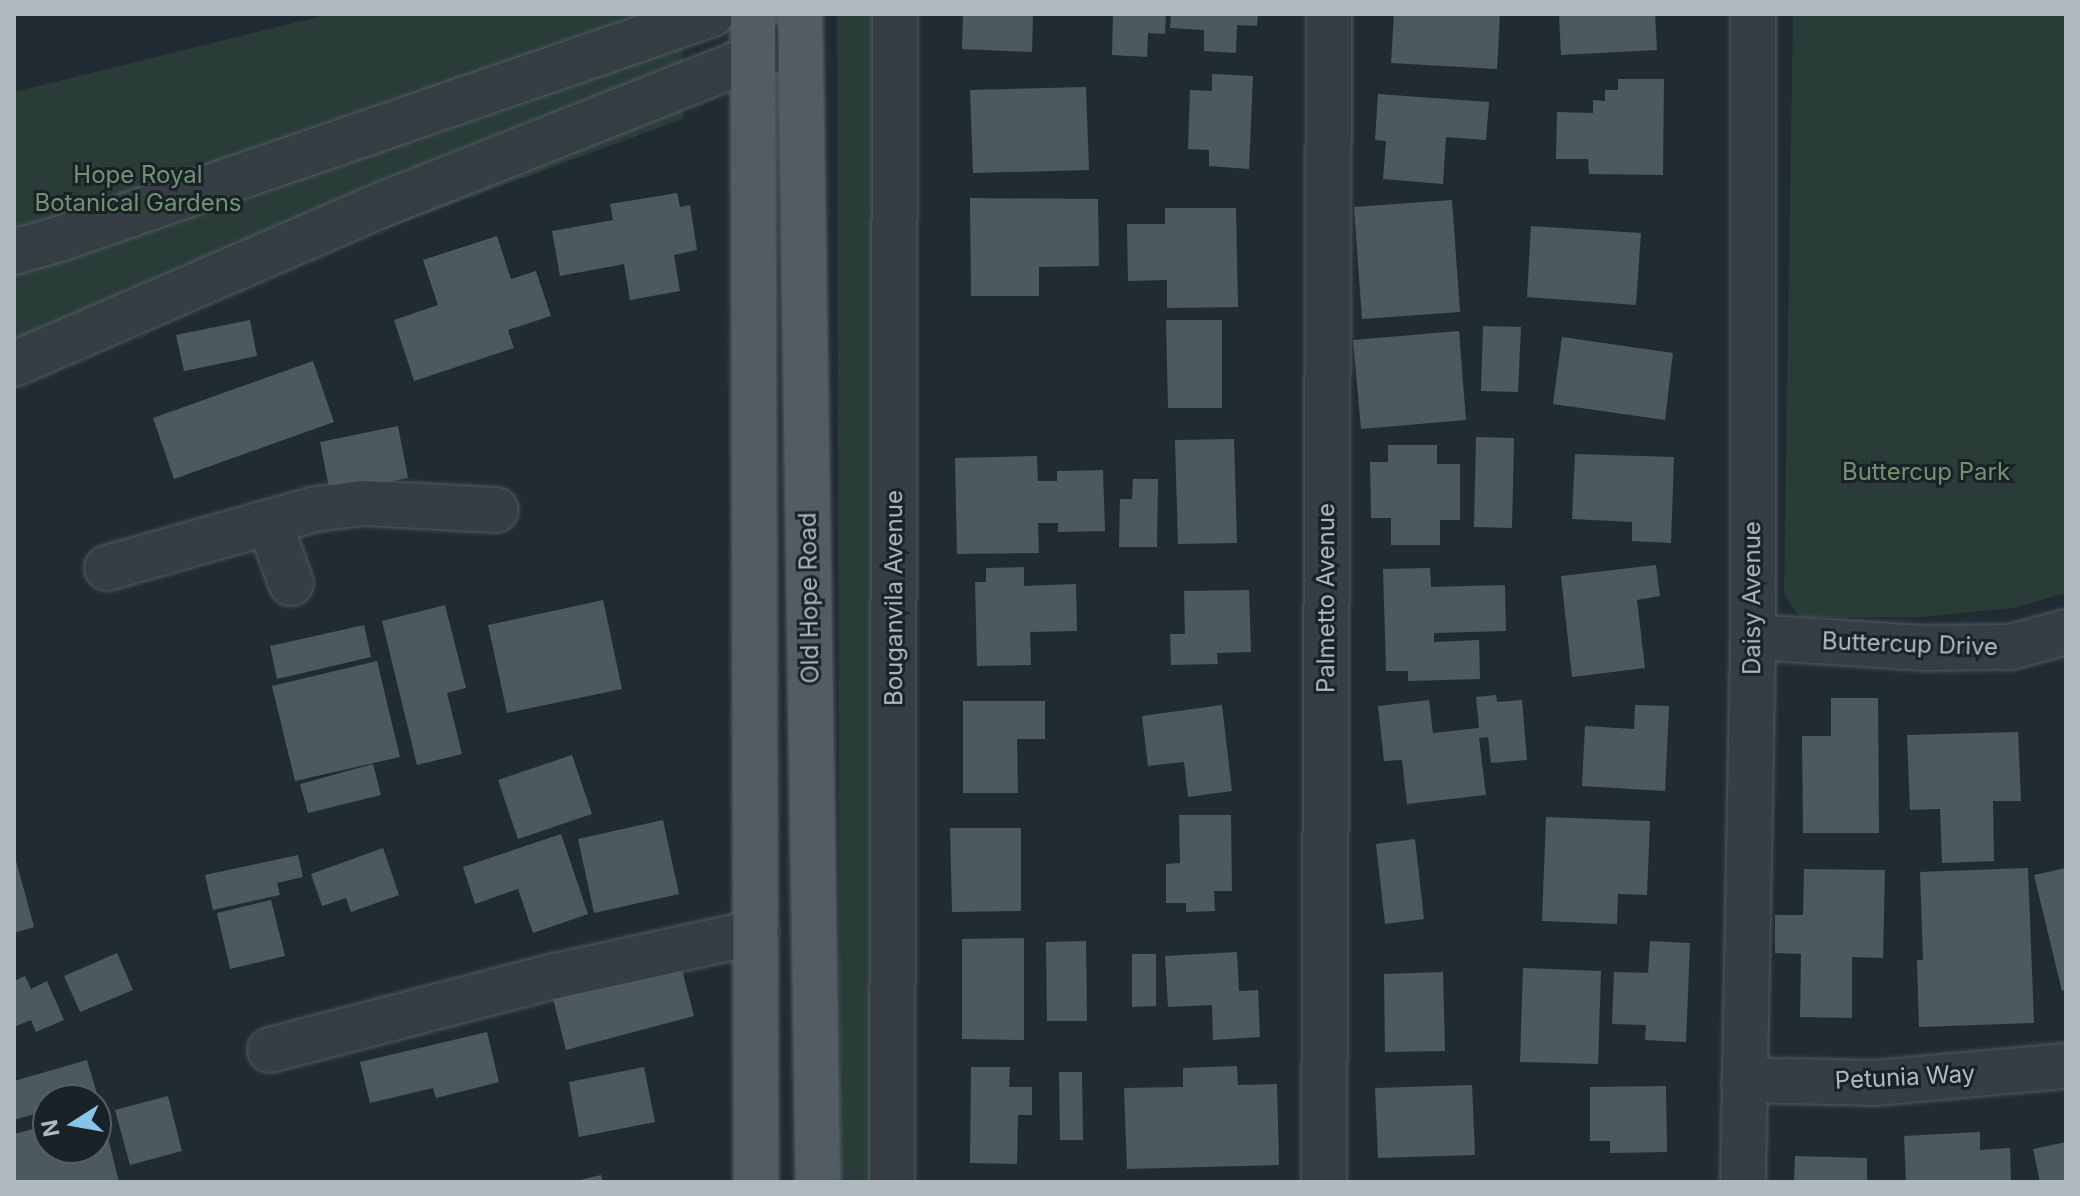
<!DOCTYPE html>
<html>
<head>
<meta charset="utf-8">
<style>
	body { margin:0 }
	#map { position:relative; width:2080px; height:1196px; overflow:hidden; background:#212c32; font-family:Inter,sans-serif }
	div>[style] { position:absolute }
	.green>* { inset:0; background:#2a3c38 }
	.building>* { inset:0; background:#4c5961 }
	.roads { filter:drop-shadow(0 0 2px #515b61) drop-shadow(0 0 2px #515b61) }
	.minor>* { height:44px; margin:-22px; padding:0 22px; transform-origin:22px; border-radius:22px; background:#343e43 }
	.major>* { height:44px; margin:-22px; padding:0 22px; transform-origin:22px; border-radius:22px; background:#525d63 }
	span { translate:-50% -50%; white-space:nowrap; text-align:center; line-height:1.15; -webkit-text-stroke:6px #1a2228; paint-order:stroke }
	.park-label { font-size:24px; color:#709371 }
	.street-label { font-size:24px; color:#aeb9c0 }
	.frame { position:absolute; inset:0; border:16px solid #aeb9c0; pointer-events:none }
	.north { position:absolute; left:32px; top:1084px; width:80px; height:80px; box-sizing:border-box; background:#1a2228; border:2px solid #555e65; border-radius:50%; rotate:259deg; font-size:22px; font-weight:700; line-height:32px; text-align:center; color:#aeb9c0 }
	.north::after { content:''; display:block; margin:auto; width:28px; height:36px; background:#8ac3e9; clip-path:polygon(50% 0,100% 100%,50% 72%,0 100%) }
</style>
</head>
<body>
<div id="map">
	<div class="green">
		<i style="clip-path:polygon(330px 14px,683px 14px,683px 119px,14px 366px,14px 92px)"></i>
		<i style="clip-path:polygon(837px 14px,874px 14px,872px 1182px,840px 1182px)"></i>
		<i style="clip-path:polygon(1793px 14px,2066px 14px,2066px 593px,2013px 608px,1918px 617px,1800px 617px,1784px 594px)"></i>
	</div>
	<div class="building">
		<i style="clip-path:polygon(963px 14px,1033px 14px,1032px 52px,962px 49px)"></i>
		<i style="clip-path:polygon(1113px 14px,1166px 14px,1165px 34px,1148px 33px,1147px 57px,1112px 55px)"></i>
		<i style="clip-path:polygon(1171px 14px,1258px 14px,1257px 26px,1237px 25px,1236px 53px,1204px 51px,1204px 30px,1170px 28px)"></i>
		<i style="clip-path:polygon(1394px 14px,1500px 14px,1497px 69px,1391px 63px)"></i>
		<i style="clip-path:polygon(1559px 14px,1655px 14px,1657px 50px,1561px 55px)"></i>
		<i style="clip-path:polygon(1212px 74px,1253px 76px,1249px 169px,1209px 166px,1209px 150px,1188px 149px,1190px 90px,1212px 91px)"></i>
		<i style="clip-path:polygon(1618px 79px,1664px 79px,1663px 175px,1589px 174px,1588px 159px,1556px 159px,1557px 112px,1593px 113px,1593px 100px,1605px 101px,1605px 90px,1618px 90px)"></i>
		<i style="clip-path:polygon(1086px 87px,1089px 170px,973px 173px,970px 90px)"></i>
		<i style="clip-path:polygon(1378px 94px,1489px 102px,1486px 140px,1446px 137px,1443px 184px,1383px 179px,1386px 141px,1375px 140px)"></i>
		<i style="clip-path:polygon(677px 193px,680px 207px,690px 205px,697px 250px,674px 255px,680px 291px,630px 300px,624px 264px,560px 276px,552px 231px,613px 220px,610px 204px)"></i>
		<i style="clip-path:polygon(970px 198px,1098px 199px,1099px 266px,1039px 267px,1039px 296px,971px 296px)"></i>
		<i style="clip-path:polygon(1452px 200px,1460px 312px,1362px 319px,1354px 207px)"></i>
		<i style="clip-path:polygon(1165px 208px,1236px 208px,1238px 307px,1167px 308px,1167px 280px,1128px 281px,1127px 224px,1165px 224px)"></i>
		<i style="clip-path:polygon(1531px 226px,1641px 233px,1636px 305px,1527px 297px)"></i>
		<i style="clip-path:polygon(497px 236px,511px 279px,536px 271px,551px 316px,508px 330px,514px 348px,414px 381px,394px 320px,438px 305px,423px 260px)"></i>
		<i style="clip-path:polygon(250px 320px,257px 356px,184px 371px,176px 335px)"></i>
		<i style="clip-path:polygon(1166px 320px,1222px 320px,1222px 408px,1168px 408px)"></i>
		<i style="clip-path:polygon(1483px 326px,1521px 327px,1518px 392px,1481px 391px)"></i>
		<i style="clip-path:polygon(1459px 331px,1466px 420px,1361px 429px,1353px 340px)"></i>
		<i style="clip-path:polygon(1562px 337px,1673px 353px,1665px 420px,1553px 404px)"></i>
		<i style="clip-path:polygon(313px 361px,334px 422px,174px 479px,153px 418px)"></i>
		<i style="clip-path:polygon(398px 426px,408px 478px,330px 493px,320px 442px)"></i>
		<i style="clip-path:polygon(1476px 437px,1514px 438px,1512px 528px,1474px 527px)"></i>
		<i style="clip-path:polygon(1234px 439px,1237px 543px,1178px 544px,1175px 440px)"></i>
		<i style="clip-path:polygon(1388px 445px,1437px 445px,1437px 464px,1460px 464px,1460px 520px,1440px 520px,1440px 545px,1391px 545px,1391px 518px,1371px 518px,1370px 462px,1388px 462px)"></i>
		<i style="clip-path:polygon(1575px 454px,1674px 457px,1671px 543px,1632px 541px,1632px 522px,1572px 519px)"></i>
		<i style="clip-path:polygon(1037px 456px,1038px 481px,1057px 481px,1057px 471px,1103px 470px,1105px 531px,1058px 532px,1058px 523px,1038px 523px,1039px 553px,957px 554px,955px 458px)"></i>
		<i style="clip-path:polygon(1133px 479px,1158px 479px,1157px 547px,1119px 547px,1120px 499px,1132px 499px)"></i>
		<i style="clip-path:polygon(1656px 565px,1660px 596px,1637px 600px,1645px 668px,1572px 677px,1561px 576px)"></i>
		<i style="clip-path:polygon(1024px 567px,1024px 586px,1076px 584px,1077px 631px,1030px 632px,1031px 665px,977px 666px,975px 582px,986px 582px,986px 568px)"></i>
		<i style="clip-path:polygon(1430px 568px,1431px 587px,1505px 585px,1506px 631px,1434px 633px,1434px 642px,1479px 640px,1480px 679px,1408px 681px,1408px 671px,1386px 671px,1383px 569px)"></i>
		<i style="clip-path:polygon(1249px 590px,1251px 652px,1217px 653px,1218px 664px,1171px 665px,1170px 634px,1185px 634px,1184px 591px)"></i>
		<i style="clip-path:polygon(603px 600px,622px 689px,507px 713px,488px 625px)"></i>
		<i style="clip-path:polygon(445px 605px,466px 688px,447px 693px,462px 754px,417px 765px,382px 621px)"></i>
		<i style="clip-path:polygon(364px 625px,371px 657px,277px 679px,270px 646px)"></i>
		<i style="clip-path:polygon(377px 661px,400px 757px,295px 781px,272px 686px)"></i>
		<i style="clip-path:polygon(1496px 695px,1497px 702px,1522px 700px,1527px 760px,1491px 763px,1488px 737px,1479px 738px,1486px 795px,1407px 804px,1402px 760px,1384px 761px,1378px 706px,1429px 700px,1433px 733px,1479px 728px,1476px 697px)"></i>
		<i style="clip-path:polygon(1831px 698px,1878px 698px,1879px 833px,1803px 833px,1802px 736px,1831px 736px)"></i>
		<i style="clip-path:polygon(963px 701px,1045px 701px,1045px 739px,1017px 739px,1018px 793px,963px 793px)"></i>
		<i style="clip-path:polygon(1222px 705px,1232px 791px,1188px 797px,1184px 762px,1148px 766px,1142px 716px)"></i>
		<i style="clip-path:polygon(1635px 705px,1669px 706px,1665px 791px,1582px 786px,1585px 726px,1634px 729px)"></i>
		<i style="clip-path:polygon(2018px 732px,2021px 801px,1993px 801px,1994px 861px,1942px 863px,1940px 809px,1910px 810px,1907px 735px)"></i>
		<i style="clip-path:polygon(572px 755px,592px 814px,518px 839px,498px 780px)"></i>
		<i style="clip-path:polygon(373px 764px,381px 795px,308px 813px,300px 784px)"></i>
		<i style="clip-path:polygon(1179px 815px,1231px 815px,1232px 891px,1214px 891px,1215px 911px,1186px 912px,1186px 903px,1166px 903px,1166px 864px,1180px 863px)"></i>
		<i style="clip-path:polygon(1546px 817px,1650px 821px,1647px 895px,1618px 894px,1617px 924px,1542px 921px)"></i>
		<i style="clip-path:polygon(663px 820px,679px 894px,594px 913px,578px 839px)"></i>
		<i style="clip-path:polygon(950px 828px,1021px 828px,1021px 911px,952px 912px)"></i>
		<i style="clip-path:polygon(561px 834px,588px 914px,533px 933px,518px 889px,475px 904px,463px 867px)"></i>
		<i style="clip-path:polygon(1415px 839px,1424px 919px,1385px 924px,1376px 844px)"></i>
		<i style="clip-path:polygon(383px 848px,399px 895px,351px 912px,346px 898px,322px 906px,311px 874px)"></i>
		<i style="clip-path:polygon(298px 855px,303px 877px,277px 883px,280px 895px,213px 910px,205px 875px)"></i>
		<i style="clip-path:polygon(15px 857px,34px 927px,14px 933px,14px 858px)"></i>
		<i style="clip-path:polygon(2028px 868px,2034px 1023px,1919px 1027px,1917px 960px,1923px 960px,1920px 872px)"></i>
		<i style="clip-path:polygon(2066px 868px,2066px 990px,2062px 991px,2034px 875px)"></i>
		<i style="clip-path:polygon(1804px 869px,1885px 870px,1883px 958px,1852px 957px,1852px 1018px,1800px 1017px,1801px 954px,1775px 953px,1775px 915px,1803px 915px)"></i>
		<i style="clip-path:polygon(271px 900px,285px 956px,230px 969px,217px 913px)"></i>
		<i style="clip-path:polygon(1024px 938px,1024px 1040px,962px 1039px,962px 939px)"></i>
		<i style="clip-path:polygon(1086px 941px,1087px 1021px,1047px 1021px,1046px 942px)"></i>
		<i style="clip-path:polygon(1650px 941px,1690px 943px,1686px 1042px,1645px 1040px,1646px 1025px,1612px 1024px,1614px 972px,1648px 973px)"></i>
		<i style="clip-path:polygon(1237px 952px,1239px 991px,1258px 990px,1260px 1037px,1213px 1040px,1212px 1005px,1168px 1007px,1165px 956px)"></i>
		<i style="clip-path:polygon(117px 953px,133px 990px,80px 1012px,64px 976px)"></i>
		<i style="clip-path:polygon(1132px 954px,1156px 954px,1156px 1006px,1132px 1007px)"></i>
		<i style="clip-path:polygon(679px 958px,694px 1016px,566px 1050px,551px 991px)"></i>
		<i style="clip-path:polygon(1523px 968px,1601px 971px,1598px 1064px,1520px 1062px)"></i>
		<i style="clip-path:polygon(1443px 972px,1445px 1051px,1385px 1052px,1384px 974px)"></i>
		<i style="clip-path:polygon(25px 976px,31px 989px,47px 981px,64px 1020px,36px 1032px,31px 1020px,14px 1027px,14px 981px)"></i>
		<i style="clip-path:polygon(487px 1032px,499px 1082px,436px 1098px,433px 1088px,370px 1103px,360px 1062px)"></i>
		<i style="clip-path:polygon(87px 1060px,98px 1097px,48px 1100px,48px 1110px,14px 1120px,14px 1081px)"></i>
		<i style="clip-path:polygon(1237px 1066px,1238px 1085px,1277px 1084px,1279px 1165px,1127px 1169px,1124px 1088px,1183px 1087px,1183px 1068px)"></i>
		<i style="clip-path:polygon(644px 1067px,655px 1122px,579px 1137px,569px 1082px)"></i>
		<i style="clip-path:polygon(971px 1067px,1010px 1067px,1009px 1087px,1032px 1087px,1032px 1115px,1018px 1115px,1017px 1164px,970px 1163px)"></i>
		<i style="clip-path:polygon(1059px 1072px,1082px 1072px,1083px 1140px,1060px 1140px)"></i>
		<i style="clip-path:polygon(1472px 1085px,1475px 1155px,1378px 1158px,1375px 1088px)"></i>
		<i style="clip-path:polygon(1666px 1086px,1667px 1152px,1610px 1153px,1610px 1141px,1590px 1141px,1590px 1087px)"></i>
		<i style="clip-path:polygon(168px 1096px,182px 1151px,130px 1165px,115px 1110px)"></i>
		<i style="clip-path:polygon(48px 1125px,48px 1148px,96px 1148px,96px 1128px,105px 1126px,119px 1182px,14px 1182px,14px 1134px)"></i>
		<i style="clip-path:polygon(1980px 1132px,1980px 1150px,2010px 1148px,2011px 1182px,1906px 1182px,1904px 1136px)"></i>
		<i style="clip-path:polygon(2066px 1142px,2066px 1182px,2040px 1182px,2033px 1149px)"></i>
		<i style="clip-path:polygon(1795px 1156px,1867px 1158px,1867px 1182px,1794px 1182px)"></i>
		<i style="clip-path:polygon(601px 1175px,603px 1182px,577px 1182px,576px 1181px)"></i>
	</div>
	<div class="roads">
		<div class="minor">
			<i style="left:14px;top:252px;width:47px;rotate:-16.1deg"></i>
			<i style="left:59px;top:239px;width:691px;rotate:-19.01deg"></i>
			<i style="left:14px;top:364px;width:405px;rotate:-23.4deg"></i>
			<i style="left:386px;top:203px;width:445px;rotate:-21.6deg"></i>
			<i style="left:269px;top:522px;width:65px;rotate:70.2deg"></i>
			<i style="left:107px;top:568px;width:217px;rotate:-15.8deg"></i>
			<i style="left:316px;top:509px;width:47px;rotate:-7.3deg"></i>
			<i style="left:363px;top:503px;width:133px;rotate:3deg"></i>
			<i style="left:1753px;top:637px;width:169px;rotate:3.7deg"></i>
			<i style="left:1922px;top:648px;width:89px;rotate:-0.6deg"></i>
			<i style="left:2011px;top:647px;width:57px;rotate:-15.3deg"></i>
			<i style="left:270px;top:1050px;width:294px;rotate:-14.6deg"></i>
			<i style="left:555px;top:976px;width:206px;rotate:-12.3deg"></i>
			<i style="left:1744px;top:1080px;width:131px;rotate:1.3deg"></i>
			<i style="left:1875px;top:1083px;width:192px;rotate:-5.1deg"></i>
			<i style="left:892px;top:1182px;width:1168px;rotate:-89.85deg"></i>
			<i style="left:1324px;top:1182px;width:1168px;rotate:-89.75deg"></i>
			<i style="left:1743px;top:1182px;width:545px;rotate:-88.95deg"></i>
			<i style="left:1753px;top:637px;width:623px;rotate:-90deg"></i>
		</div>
		<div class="major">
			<i style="left:753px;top:14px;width:1168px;rotate:89.85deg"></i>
			<i style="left:800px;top:14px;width:1168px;rotate:89.12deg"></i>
		</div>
	</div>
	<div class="park-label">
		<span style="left:138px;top:189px">Hope Royal<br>Botanical Gardens</span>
		<span style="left:1926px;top:472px">Buttercup Park</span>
	</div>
	<div class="street-label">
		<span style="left:809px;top:598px;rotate:-91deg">Old Hope Road</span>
		<span style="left:894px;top:598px;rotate:-90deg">Bouganvila Avenue</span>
		<span style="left:1326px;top:598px;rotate:-90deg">Palmetto Avenue</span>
		<span style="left:1752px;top:598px;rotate:-90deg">Daisy Avenue</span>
		<span style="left:1910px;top:644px;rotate:2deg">Buttercup Drive</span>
		<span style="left:1905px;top:1077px;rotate:-3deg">Petunia Way</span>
	</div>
	<div class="frame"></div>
	<div class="north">N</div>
</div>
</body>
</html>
